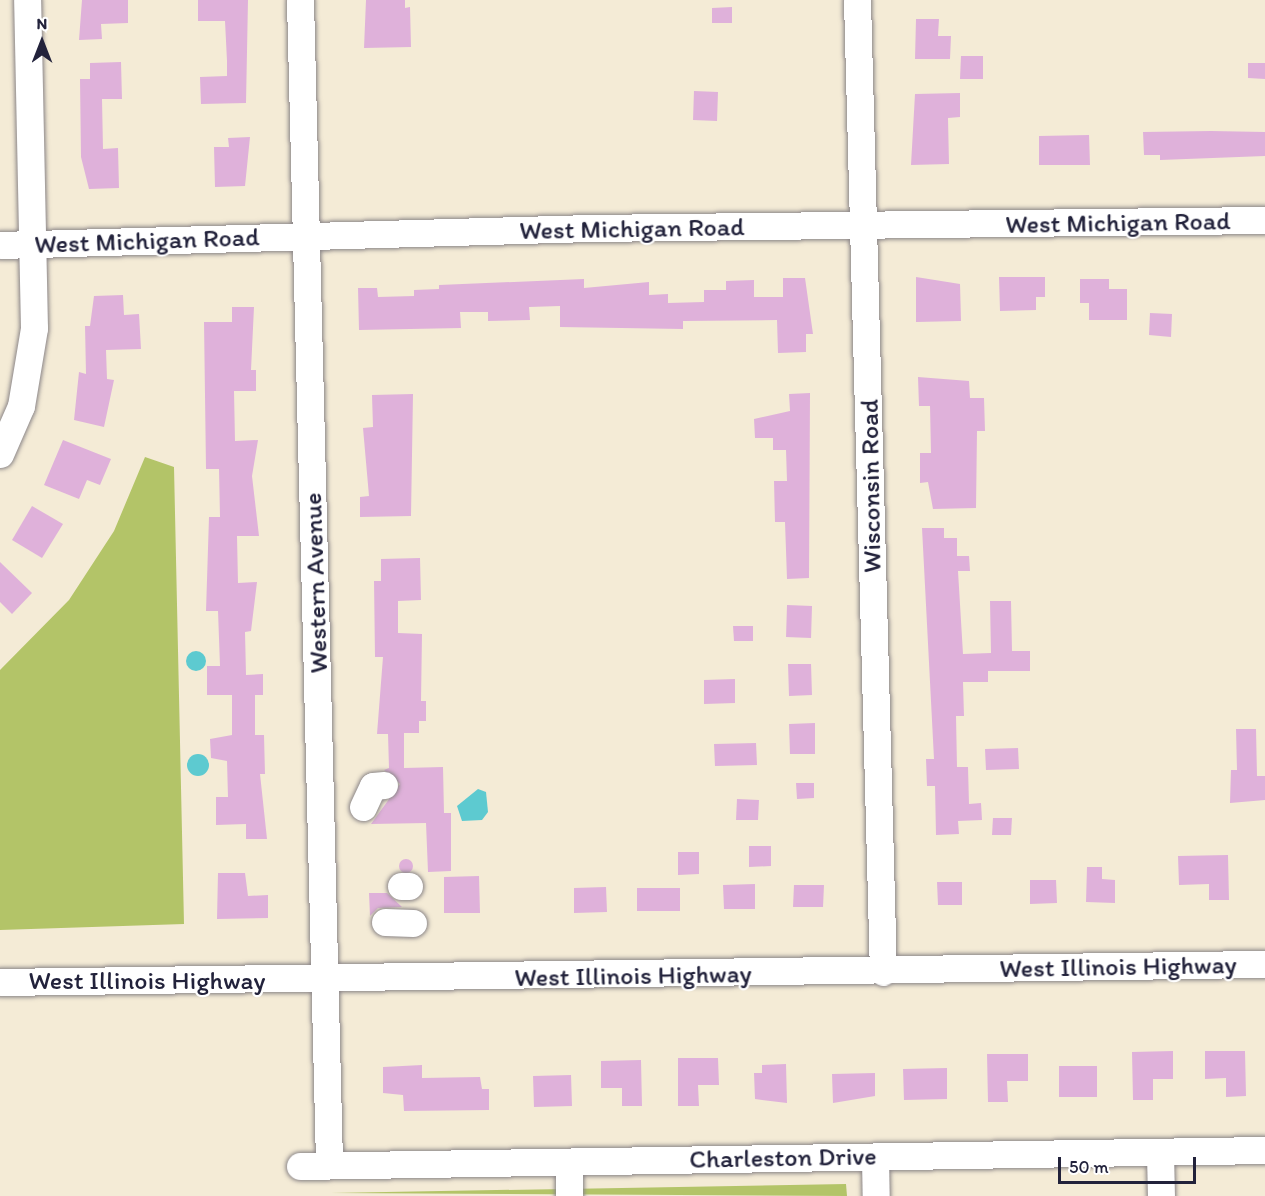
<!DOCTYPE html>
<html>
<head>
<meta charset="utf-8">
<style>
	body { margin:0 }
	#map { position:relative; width:1265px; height:1196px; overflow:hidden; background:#f4ebd6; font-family:Itim,sans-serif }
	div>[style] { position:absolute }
	.green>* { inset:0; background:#b3c468 }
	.water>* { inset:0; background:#5dcad0 }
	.round { border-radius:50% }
	.building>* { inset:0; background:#dfb1da }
	.roads { filter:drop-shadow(0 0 2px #8b8688) drop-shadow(0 0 2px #8b8688) }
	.minor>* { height:27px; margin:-13.5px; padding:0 13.5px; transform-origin:13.5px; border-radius:13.5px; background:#fff }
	span { translate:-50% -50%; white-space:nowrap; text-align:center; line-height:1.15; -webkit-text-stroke:4.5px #fff; paint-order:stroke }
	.street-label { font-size:26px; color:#22223b }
	.north { position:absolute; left:12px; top:12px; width:60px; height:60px; -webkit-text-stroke:4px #fff; paint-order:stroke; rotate:0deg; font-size:16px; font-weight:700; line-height:24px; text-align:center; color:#22223b }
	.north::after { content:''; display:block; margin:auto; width:21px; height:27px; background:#22223b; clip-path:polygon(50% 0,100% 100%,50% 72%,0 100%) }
	.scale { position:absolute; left:1058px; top:1157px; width:138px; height:27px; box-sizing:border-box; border:3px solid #22223b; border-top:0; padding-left:8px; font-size:18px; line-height:21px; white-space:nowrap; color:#22223b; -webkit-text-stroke:4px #fff; paint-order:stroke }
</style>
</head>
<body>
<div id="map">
	<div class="green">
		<i style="clip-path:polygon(145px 457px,174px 467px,184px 924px,0 930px,0 670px,69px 600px,114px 531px)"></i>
		<i style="clip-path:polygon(846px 1184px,847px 1196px,331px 1193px)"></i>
	</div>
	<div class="water">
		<i class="round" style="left:186px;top:651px;width:20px;height:20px"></i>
		<i class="round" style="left:187px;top:754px;width:22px;height:22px"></i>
		<i style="clip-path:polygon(478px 789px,486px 792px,488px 812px,482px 820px,462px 821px,457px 806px)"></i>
	</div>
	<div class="building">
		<i style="clip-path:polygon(82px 0,128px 0,128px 23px,101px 24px,102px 39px,79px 40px)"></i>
		<i style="clip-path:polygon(198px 0,248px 0,246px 103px,201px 104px,200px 77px,227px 76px,227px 61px,225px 21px,198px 21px)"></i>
		<i style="clip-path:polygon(366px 0,405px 0,405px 8px,410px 7px,411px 47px,364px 48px)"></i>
		<i style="clip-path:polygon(732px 7px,732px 23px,712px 23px,712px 8px)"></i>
		<i style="clip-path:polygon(916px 19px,939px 19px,938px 36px,951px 36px,950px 59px,915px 59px)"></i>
		<i style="clip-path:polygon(961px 56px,983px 56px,983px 79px,960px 79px)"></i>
		<i style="clip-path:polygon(121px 62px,122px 99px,102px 99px,103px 149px,118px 148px,119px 188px,89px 189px,81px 157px,80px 79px,90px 79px,90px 63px)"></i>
		<i style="clip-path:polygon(1248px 63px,1265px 63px,1265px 79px,1248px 78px)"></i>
		<i style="clip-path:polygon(694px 91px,718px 92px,717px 121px,693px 120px)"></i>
		<i style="clip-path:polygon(960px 93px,960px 117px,948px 118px,949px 164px,911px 165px,915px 94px)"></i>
		<i style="clip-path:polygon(1211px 131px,1265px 132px,1265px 156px,1160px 160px,1160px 155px,1144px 155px,1143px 132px)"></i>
		<i style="clip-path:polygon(1089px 135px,1090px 165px,1039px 165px,1039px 136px)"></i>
		<i style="clip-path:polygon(250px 137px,245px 186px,215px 187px,214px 147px,229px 147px,228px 138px)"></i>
		<i style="clip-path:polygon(916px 277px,960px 284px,961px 321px,916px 322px)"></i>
		<i style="clip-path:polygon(999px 277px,1045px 277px,1045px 297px,1036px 297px,1036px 310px,1000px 311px)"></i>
		<i style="clip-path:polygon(783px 278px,805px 278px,813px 334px,806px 334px,806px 352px,778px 353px,777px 320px,683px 321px,683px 329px,560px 327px,560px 306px,529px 307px,530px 320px,488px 321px,488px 312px,460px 312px,461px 328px,359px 330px,358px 288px,377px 288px,378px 297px,414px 296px,414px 290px,439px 289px,439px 285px,584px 279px,584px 288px,649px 282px,649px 295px,668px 294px,668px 303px,704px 302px,704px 290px,726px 290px,726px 281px,754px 280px,754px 297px,783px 297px)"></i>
		<i style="clip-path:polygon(1080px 279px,1109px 279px,1109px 289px,1127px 289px,1127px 320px,1089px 320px,1089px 303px,1080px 303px)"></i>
		<i style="clip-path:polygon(123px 295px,124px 315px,139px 314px,141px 349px,106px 350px,107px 379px,114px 380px,104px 427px,74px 420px,79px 372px,86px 374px,85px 326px,90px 326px,94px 296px)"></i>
		<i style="clip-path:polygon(232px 307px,254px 307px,251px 370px,256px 370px,256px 391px,234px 391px,235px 441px,258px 440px,252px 476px,259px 536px,237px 536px,238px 583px,257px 582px,251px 631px,245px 632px,246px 675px,263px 674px,263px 695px,255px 695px,255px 735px,264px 735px,265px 774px,260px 774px,267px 839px,246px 839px,246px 824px,216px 825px,216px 797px,228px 797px,227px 761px,211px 758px,210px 739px,232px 735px,232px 695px,207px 695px,207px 666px,220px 666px,218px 611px,206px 611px,209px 517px,220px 517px,219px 469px,206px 469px,204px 322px,232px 322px)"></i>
		<i style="clip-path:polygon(1150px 313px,1172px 314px,1171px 337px,1149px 335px)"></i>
		<i style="clip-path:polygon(918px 377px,969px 381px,970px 398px,984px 398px,985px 431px,977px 431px,976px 508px,933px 509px,928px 482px,920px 483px,920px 453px,931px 453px,930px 406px,919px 406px)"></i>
		<i style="clip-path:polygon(810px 393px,809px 578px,787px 579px,785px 522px,775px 522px,774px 481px,787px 481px,786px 450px,773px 450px,773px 438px,755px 438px,754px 419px,790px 411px,789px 394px)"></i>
		<i style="clip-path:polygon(413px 394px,411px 516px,360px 517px,360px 497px,369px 496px,363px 428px,373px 427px,372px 395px)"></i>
		<i style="clip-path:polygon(63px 440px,111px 459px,100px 485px,87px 480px,79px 499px,44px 485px)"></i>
		<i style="clip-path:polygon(32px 506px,63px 524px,42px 558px,12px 540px)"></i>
		<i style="clip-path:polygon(922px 528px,944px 528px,944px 538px,957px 538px,957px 556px,969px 556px,970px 571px,958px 571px,963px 654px,991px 653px,990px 601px,1011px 601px,1012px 651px,1030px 651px,1030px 671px,988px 671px,988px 682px,963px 682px,964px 716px,956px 716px,957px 767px,968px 767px,969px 804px,981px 803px,982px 820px,958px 821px,959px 834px,936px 835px,935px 786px,927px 786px,926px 759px,934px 759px)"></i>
		<i style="clip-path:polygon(420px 558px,421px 600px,398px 601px,398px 633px,422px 634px,421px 701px,426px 701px,426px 721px,419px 721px,419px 733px,404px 733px,404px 768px,443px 767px,444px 813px,451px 813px,451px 871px,428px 872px,426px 823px,371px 824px,400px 784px,384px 770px,389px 768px,388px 734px,377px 734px,383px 657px,375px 657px,374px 581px,381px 581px,381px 559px)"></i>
		<i style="clip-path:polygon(0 562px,32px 593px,12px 614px,0 602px)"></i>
		<i style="clip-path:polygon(787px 605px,812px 606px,811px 638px,786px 637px)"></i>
		<i style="clip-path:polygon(733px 626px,753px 626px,753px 641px,734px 641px)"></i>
		<i style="clip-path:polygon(788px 664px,811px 664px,812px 695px,789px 696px)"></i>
		<i style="clip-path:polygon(735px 679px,735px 703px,704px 704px,704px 680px)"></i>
		<i style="clip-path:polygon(815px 723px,815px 754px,790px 754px,789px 724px)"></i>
		<i style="clip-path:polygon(1236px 729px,1256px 729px,1257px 776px,1265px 776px,1265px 800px,1230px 803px,1231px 770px,1237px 770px)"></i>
		<i style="clip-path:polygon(756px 743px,757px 765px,715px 766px,714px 744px)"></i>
		<i style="clip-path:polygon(1018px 748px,1019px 769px,986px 770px,985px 749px)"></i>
		<i style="clip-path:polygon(796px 783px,814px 783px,814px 798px,797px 799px)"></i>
		<i style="clip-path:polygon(737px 799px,759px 800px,758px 820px,736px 820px)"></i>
		<i style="clip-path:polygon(993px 818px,1012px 818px,1011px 835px,992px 835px)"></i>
		<i style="clip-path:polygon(749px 846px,771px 846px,771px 866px,749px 867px)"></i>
		<i style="clip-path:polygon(678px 852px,699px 852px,699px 874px,678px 875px)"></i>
		<i style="clip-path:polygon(1228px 855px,1229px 900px,1209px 900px,1209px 884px,1179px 885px,1178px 856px)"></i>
		<i class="round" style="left:399px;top:859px;width:14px;height:14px"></i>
		<i style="clip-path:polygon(1087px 867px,1102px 867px,1102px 879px,1115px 880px,1115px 903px,1086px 902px)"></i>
		<i style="clip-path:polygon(218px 873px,245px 873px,248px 896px,268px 895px,268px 918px,217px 919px)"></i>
		<i style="clip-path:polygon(479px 876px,480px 913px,444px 913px,444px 877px)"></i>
		<i style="clip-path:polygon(1030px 880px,1056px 880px,1057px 903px,1030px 904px)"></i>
		<i style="clip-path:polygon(937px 882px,962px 882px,962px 905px,938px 905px)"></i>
		<i style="clip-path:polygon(755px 884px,755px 909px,724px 909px,723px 885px)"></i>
		<i style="clip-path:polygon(794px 885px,824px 885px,823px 907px,793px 907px)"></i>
		<i style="clip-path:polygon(606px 887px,607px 912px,574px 913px,574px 888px)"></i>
		<i style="clip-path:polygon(637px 888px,680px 888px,680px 911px,637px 911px)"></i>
		<i style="clip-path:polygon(369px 893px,387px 893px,402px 907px,378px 908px,370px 916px)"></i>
		<i style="clip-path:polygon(1173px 1051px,1173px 1079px,1153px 1079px,1153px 1100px,1133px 1100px,1132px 1052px)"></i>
		<i style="clip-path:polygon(1205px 1051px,1245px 1051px,1246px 1096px,1226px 1097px,1226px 1078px,1205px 1079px)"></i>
		<i style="clip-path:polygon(987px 1054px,1028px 1054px,1028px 1081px,1007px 1081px,1008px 1102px,988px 1102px)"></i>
		<i style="clip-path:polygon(678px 1058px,718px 1058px,719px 1085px,698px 1085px,699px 1106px,678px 1106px)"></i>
		<i style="clip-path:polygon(641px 1060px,642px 1106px,622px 1106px,622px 1088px,601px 1088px,601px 1061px)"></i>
		<i style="clip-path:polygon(786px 1064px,787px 1103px,755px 1099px,754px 1073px,762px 1073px,762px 1065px)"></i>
		<i style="clip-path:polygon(422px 1065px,422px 1078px,480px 1077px,482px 1089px,489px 1089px,489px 1110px,404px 1111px,403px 1095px,383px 1093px,383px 1067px)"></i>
		<i style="clip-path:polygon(1059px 1066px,1097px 1066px,1097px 1097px,1059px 1097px)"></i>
		<i style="clip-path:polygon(947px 1068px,947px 1099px,904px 1100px,903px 1069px)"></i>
		<i style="clip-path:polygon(875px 1073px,875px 1096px,833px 1103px,832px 1074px)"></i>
		<i style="clip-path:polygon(571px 1075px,572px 1106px,534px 1107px,533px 1076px)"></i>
	</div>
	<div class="roads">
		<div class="minor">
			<i style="left:300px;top:0;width:1165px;rotate:88.57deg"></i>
			<i style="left:857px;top:0;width:972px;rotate:88.47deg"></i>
			<i style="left:0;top:245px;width:590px;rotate:-1.65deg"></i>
			<i style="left:590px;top:228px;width:675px;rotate:-0.68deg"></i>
			<i style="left:0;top:454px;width:52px;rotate:-66.4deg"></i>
			<i style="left:21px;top:406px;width:79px;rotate:-80.5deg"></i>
			<i style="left:34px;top:328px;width:328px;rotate:-91.2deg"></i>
			<i style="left:363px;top:807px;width:23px;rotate:-65deg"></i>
			<i style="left:373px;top:786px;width:11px;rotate:-5deg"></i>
			<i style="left:401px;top:886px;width:8px"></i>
			<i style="left:385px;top:922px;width:28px;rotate:2deg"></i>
			<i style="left:0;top:982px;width:1265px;rotate:-0.82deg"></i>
			<i style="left:1160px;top:1153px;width:43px;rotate:88.7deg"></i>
			<i style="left:875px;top:1157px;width:39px;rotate:89deg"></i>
			<i style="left:569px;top:1162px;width:34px;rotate:90deg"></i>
			<i style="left:300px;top:1166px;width:965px;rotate:-0.95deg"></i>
		</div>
	</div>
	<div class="street-label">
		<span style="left:1118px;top:223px;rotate:-1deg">West Michigan Road</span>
		<span style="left:632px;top:229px;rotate:-1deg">West Michigan Road</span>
		<span style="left:147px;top:241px;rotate:-2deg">West Michigan Road</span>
		<span style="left:871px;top:486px;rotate:-91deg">Wisconsin Road</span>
		<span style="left:316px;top:583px;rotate:-92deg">Western Avenue</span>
		<span style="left:1118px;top:967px;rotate:-1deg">West Illinois Highway</span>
		<span style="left:633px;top:976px;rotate:-1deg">West Illinois Highway</span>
		<span style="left:147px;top:981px">West Illinois Highway</span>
		<span style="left:783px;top:1158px;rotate:-1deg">Charleston Drive</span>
	</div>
	<div class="north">N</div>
	<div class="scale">50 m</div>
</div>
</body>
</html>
